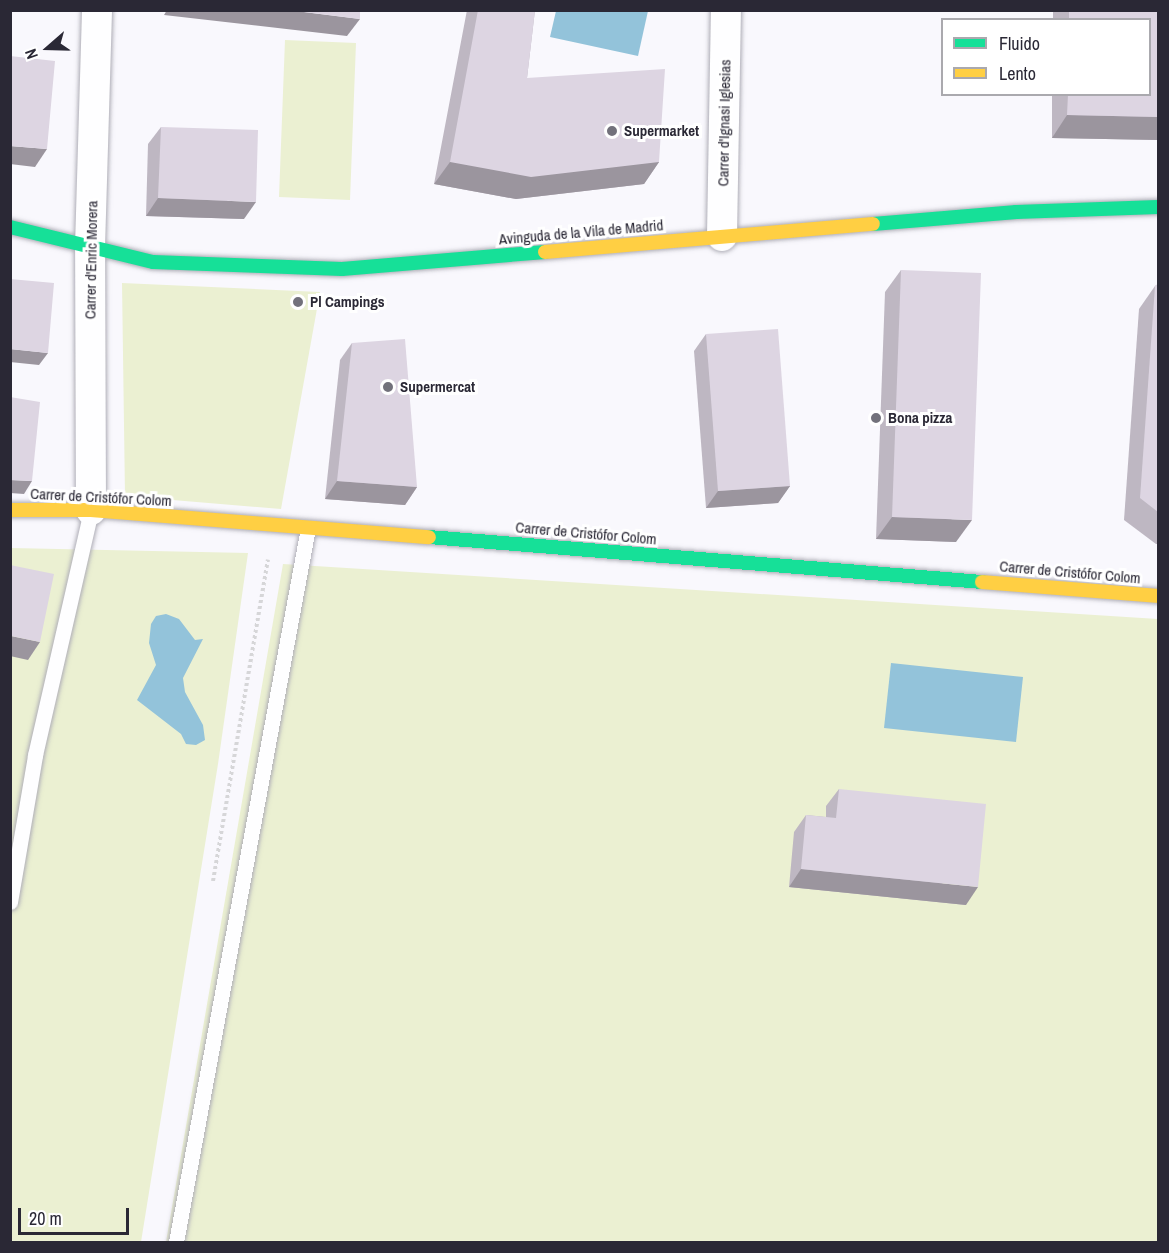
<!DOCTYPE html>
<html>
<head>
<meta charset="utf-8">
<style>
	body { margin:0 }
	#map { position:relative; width:1169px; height:1253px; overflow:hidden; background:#f9f8fd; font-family:"Archivo Narrow",sans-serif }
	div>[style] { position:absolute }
	.green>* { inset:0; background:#ebf0d2 }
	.water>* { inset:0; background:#93c3da }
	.path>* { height:4px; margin-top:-2px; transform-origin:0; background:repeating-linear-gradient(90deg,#d6d6d8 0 3px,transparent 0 6px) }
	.roads { filter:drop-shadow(0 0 2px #afaeb7) drop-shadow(0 0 2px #afaeb7) }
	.lane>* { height:15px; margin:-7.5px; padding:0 7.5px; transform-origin:7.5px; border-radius:7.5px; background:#fefeff }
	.street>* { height:30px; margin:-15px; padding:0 15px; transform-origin:15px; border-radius:15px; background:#fefeff }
	.fast>* { height:14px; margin:-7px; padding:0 7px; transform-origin:7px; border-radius:7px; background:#16e098 }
	.slow>* { height:14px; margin:-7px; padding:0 7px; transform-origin:7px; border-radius:7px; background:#ffcf43 }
	.wall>* { inset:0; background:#beb7c2 }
	.shaded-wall>* { inset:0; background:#9b959e }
	.building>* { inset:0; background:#ddd5e2 }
	.dots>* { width:16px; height:16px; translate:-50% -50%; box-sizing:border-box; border:3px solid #fff; border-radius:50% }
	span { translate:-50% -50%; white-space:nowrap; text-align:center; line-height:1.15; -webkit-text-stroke:6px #fff; paint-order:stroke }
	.street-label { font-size:15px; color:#2a2835 }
	.poi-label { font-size:15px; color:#2a2835; font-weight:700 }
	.left { translate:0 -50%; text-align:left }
	.frame { position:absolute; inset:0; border:12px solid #2a2835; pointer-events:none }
	.legend { position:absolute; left:941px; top:18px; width:210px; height:78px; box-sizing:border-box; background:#fff; border:2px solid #aaa9ae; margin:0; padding:8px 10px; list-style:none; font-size:18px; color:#2a2835 }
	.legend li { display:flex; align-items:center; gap:12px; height:30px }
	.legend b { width:30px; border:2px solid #aaa9ae }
	.north { position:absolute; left:18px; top:18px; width:60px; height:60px; -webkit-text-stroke:4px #fff; paint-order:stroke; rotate:250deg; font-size:16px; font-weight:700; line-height:24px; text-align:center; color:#2a2835 }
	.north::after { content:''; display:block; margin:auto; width:21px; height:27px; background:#2a2835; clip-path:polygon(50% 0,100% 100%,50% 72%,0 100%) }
	.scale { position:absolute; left:18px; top:1208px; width:111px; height:27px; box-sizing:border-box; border:3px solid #2a2835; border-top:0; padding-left:8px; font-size:18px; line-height:21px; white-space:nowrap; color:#2a2835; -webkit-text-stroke:4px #fff; paint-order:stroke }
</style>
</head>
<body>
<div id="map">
	<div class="green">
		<i style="clip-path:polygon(285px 40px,356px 43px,350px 200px,279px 197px)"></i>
		<i style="clip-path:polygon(122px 283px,320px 292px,281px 509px,125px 496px)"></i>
		<i style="clip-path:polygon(11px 548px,248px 553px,218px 764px,141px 1242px,11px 1242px)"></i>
		<i style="clip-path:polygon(283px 564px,1158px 619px,1158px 1242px,166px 1242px)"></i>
	</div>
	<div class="water">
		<i style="clip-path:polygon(556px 11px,648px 11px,638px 56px,550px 37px)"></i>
		<i style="clip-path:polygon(166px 614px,179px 619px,195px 640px,203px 639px,183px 678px,185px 692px,203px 725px,205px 740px,196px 745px,186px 744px,181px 734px,137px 700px,156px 665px,149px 643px,151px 624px,156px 616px)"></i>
		<i style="clip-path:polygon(891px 663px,1023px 677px,1016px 742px,884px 728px)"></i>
	</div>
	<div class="path">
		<i style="left:213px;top:881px;width:326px;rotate:-80.3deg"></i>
	</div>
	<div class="roads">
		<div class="lane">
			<i style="left:10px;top:902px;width:149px;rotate:-80.3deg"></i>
			<i style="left:35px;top:755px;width:251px;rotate:-77.1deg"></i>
			<i style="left:176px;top:1242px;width:726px;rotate:-79.53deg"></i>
		</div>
		<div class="street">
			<i style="left:722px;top:236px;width:226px;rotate:-89deg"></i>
			<i style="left:91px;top:510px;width:263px;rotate:-90.2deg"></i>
			<i style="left:90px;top:247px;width:237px;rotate:-88.3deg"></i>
		</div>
		<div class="fast">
			<i style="left:873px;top:224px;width:144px;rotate:-4.8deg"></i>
			<i style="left:1016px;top:212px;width:142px;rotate:-2deg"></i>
			<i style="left:10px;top:227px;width:147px;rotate:13.8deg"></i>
			<i style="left:153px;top:262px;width:189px;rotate:2.1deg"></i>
			<i style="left:342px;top:269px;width:204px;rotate:-4.8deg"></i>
			<i style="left:429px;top:537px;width:555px;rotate:4.65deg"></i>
		</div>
		<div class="slow">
			<i style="left:545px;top:252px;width:329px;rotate:-4.9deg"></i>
			<i style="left:10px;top:510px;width:81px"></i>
			<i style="left:91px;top:510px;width:339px;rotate:4.6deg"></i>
			<i style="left:982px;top:582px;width:177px;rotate:4.5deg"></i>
		</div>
	</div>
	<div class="wall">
		<i style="clip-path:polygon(467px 10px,535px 10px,527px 78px,659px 162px,644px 184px,516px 199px,434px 184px)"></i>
		<i style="clip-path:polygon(1053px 10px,1158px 10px,1158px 140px,1052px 138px,1052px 94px,1149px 94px,1149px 20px,1053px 20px)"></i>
		<i style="clip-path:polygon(161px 127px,244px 219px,146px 216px,148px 144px)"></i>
		<i style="clip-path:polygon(901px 270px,956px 542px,876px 539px,885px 292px)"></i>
		<i style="clip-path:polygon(1158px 284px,1158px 544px,1156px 544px,1124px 520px,1139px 309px,1155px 286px)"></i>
		<i style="clip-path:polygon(706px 334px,790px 486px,778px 503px,706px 508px,694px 351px)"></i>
		<i style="clip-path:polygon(352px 343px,417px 487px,405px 505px,325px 499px,340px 360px)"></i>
		<i style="clip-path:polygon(839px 789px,966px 905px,789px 887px,794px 832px,806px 815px,826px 817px,826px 806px)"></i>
	</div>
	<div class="shaded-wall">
		<i style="clip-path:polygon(167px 10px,288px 10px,360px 19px,347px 36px,164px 15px)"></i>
		<i style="clip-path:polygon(1067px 115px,1158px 117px,1158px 140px,1052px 138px)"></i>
		<i style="clip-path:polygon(10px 146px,47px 149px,35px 167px,10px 164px)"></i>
		<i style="clip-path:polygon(450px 162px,659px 162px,644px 184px,516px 199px,434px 184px)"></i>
		<i style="clip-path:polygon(158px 198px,256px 202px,244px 219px,146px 216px)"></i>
		<i style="clip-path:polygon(10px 349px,48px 353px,39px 365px,10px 362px)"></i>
		<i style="clip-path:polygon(10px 480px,32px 481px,24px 494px,10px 493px)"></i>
		<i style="clip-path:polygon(337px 481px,417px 487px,405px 505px,325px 499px)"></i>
		<i style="clip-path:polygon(790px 486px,778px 503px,706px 508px,718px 491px)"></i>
		<i style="clip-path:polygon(892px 517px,972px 520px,956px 542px,876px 539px)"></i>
		<i style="clip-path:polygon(11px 636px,40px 642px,28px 660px,10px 656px)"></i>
		<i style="clip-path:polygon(801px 869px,978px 887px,966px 905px,789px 887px)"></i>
	</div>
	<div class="building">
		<i style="clip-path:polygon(288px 10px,360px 10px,360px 19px)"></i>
		<i style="clip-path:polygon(478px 10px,535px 10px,527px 78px,665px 69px,659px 162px,531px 177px,450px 162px)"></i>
		<i style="clip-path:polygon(1069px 10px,1158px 10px,1158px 117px,1067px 115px,1068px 94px,1149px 94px,1149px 20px,1069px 20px)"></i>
		<i style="clip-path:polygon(10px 56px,55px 61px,47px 149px,10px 146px)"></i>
		<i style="clip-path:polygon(161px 127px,258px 130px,256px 202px,158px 198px)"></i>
		<i style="clip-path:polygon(901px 270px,981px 273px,972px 520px,892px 517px)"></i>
		<i style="clip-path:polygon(10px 279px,54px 283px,48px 353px,10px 349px)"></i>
		<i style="clip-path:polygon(1158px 284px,1158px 512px,1140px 498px,1155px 286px)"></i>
		<i style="clip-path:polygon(778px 329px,790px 486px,718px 491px,706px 334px)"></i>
		<i style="clip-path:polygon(405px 339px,417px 487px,337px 481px,352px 343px)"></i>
		<i style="clip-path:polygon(10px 397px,40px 402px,32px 481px,10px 480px)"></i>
		<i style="clip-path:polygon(10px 565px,54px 574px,40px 642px,11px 636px,10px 639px)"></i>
		<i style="clip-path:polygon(839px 789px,986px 804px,978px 887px,801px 869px,806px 815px,836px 818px)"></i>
	</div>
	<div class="dots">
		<i style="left:612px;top:131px;background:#72717b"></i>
		<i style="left:298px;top:302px;background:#72717b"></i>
		<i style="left:388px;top:387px;background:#72717b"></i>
		<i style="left:876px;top:418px;background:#72717b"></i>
	</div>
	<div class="street-label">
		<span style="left:724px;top:123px;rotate:-89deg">Carrer d'Ignasi Iglesias</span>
		<span style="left:581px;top:232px;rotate:-5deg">Avinguda de la Vila de Madrid</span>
		<span style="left:91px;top:260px;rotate:-89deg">Carrer d'Enric Morera</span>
		<span style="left:101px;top:497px;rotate:3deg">Carrer de Cristófor Colom</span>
		<span style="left:586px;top:533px;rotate:5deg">Carrer de Cristófor Colom</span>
		<span style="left:1070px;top:572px;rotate:5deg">Carrer de Cristófor Colom</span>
	</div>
	<div class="poi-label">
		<span class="left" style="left:624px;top:131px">Supermarket</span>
		<span class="left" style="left:310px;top:302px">Pl Campings</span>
		<span class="left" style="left:400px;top:387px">Supermercat</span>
		<span class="left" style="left:888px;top:418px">Bona pizza</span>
	</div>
	<div class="frame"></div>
	<ul class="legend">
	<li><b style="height:8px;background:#16e098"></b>Fluido</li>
	<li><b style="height:8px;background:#ffcf43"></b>Lento</li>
	</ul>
	<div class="north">N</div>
	<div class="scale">20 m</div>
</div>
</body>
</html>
